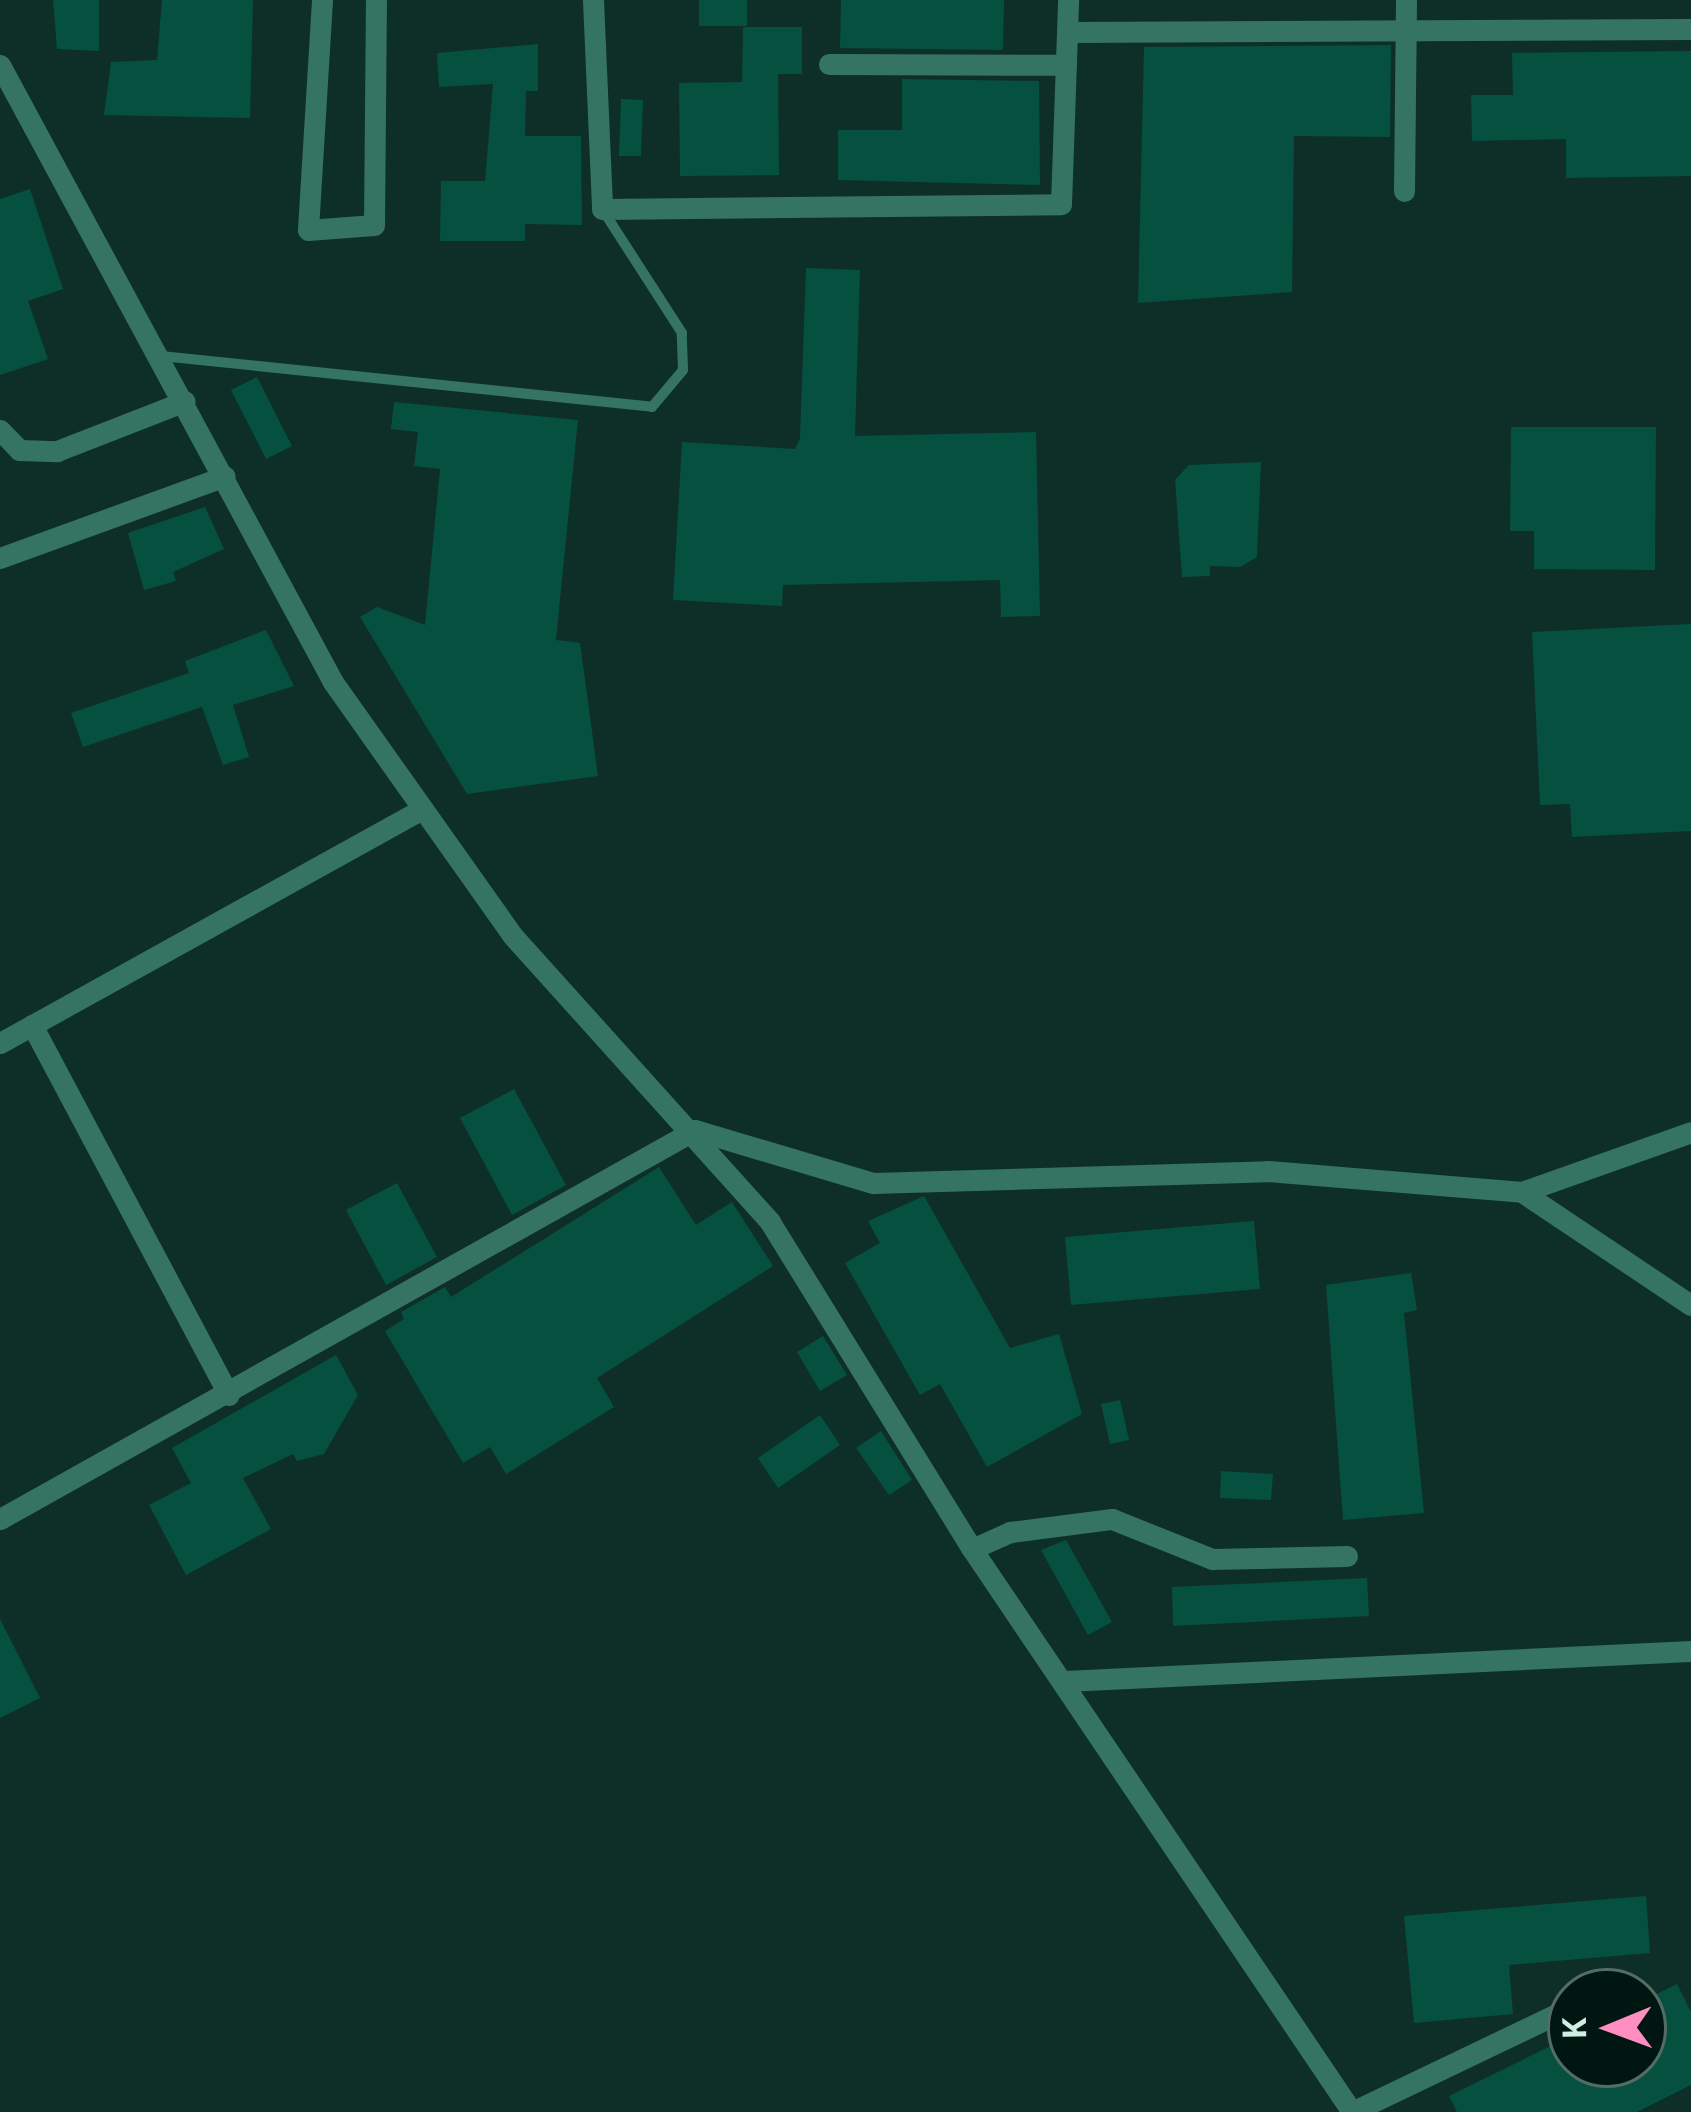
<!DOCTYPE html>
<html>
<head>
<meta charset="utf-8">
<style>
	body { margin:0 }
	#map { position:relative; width:1691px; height:2112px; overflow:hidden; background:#0e2f27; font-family:"Noto Sans",sans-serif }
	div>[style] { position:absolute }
	.building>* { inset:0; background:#065040 }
	.service>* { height:10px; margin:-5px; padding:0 5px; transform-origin:5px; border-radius:5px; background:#357463 }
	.minor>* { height:21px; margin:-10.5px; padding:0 10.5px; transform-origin:10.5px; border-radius:10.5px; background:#357463 }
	span { translate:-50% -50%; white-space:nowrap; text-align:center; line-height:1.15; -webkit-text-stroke:9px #001610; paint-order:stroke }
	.north { position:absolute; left:1547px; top:1968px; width:120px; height:120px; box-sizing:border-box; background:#001610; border:3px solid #536c64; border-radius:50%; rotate:269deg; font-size:33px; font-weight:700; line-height:48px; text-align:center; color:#cfeee3 }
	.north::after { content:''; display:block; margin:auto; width:42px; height:54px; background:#fd8ebf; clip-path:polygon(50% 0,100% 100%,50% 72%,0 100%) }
</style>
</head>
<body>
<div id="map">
	<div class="building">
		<i style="clip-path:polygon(53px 0,99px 0,99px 51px,57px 49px)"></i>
		<i style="clip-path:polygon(162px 0,253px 0,250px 118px,104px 115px,111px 62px,157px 60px)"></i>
		<i style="clip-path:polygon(699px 0,747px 0,747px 26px,699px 26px)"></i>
		<i style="clip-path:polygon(841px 0,1004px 0,1003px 50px,840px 48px)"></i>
		<i style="clip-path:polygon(743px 27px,802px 27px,802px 74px,778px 74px,779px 175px,680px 176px,679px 83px,742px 82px)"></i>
		<i style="clip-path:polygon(538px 44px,538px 91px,526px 91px,525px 136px,581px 136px,582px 225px,525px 224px,525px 241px,440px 241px,441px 181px,485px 181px,493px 84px,439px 87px,437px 53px)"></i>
		<i style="clip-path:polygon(1391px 45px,1390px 137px,1294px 136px,1292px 292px,1138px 303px,1144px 47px)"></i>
		<i style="clip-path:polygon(1691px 51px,1691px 176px,1566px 178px,1566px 139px,1472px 141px,1471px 95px,1513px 95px,1512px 53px)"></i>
		<i style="clip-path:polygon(902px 79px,1039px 81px,1040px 185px,838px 180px,838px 130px,902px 130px)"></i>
		<i style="clip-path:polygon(621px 99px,643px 100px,641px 156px,619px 156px)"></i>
		<i style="clip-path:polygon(30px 189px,63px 289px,28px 301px,48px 359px,0 375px,0 199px)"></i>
		<i style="clip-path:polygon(806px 268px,860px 270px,855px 436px,1036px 432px,1040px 616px,1001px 617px,1000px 580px,783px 585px,782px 606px,673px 600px,682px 442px,795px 449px,800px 438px)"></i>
		<i style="clip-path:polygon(257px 377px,292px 446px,266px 459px,231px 390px)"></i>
		<i style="clip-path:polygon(394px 402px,578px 420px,556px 640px,580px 643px,598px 776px,467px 794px,360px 617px,377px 607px,425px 625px,440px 469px,414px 466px,418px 432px,391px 429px)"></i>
		<i style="clip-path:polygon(1511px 427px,1656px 427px,1655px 570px,1534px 569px,1534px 531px,1510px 531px)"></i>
		<i style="clip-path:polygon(1261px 462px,1257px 557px,1240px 567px,1210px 566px,1210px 576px,1182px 577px,1175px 480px,1189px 465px)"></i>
		<i style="clip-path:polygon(205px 507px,224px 549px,173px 572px,176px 581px,144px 590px,128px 533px)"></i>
		<i style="clip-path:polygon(1691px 624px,1691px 831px,1572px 837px,1570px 804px,1540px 805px,1532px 632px)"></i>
		<i style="clip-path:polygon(266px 630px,294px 686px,233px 705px,249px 757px,223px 765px,202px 707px,83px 747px,71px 713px,189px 673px,185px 661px)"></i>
		<i style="clip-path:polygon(514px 1089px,566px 1185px,512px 1215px,460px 1118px)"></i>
		<i style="clip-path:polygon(659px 1167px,696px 1225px,732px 1202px,773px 1266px,597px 1378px,614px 1407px,506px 1474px,490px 1447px,463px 1463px,385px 1331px,404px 1319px,401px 1312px,445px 1287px,451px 1297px)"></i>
		<i style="clip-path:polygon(397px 1183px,437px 1257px,386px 1285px,346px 1210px)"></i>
		<i style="clip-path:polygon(924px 1196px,1010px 1348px,1059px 1334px,1082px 1414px,987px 1467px,940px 1384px,920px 1395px,845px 1263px,880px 1243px,868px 1221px)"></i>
		<i style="clip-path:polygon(1254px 1221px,1260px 1289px,1071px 1305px,1065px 1237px)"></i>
		<i style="clip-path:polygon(1411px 1273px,1417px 1310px,1404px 1313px,1424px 1513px,1343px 1520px,1326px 1285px)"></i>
		<i style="clip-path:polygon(823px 1336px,847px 1375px,820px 1391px,797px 1352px)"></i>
		<i style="clip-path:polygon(336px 1355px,358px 1395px,324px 1454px,297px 1461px,293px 1454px,243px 1478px,271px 1529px,186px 1575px,149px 1505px,191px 1483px,172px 1448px)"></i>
		<i style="clip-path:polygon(1120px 1400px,1129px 1440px,1110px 1444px,1101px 1404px)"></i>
		<i style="clip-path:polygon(820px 1415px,840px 1445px,778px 1488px,758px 1458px)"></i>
		<i style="clip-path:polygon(881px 1431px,912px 1480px,889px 1495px,856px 1448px)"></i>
		<i style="clip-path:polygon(1221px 1471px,1273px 1474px,1271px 1500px,1220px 1498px)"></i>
		<i style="clip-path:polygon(1066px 1540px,1112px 1622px,1088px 1635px,1041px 1550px)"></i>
		<i style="clip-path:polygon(1367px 1578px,1369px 1616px,1173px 1626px,1172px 1587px)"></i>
		<i style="clip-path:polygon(0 1619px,40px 1698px,0 1718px)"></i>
		<i style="clip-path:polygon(1646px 1896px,1650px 1953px,1509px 1965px,1513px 2014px,1414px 2023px,1404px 1916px)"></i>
		<i style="clip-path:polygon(1677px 1984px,1691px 2012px,1691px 2085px,1637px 2112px,1457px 2112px,1449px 2096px,1571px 2036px,1571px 2064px,1643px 2064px,1643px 2001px)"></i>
	</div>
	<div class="service">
		<i style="left:161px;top:356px;width:494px;rotate:5.9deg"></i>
		<i style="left:652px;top:407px;width:48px;rotate:-50deg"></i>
		<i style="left:683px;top:370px;width:37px;rotate:-92deg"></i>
		<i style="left:682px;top:333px;width:144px;rotate:-122.8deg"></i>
	</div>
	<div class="minor">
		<i style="left:322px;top:0;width:230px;rotate:93.5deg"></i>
		<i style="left:308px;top:230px;width:66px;rotate:-4.3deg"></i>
		<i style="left:374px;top:225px;width:225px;rotate:-89.5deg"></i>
		<i style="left:593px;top:0;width:209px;rotate:87.5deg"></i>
		<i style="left:602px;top:209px;width:459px;rotate:-0.6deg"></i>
		<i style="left:1061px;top:204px;width:204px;rotate:-88deg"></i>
		<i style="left:1067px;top:32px;width:624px;rotate:-0.28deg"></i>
		<i style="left:829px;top:64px;width:237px;rotate:0.2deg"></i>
		<i style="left:0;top:65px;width:701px;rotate:61.64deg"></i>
		<i style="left:333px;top:682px;width:310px;rotate:54.7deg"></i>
		<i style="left:512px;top:935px;width:386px;rotate:48deg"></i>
		<i style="left:770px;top:1222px;width:384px;rotate:58.3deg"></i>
		<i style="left:972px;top:1549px;width:679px;rotate:55.98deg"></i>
		<i style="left:1404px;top:191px;width:191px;rotate:-89.4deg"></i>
		<i style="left:0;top:430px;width:28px;rotate:46deg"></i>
		<i style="left:19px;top:450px;width:38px;rotate:2deg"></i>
		<i style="left:57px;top:451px;width:137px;rotate:-21.3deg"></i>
		<i style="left:0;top:558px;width:239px;rotate:-20deg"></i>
		<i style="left:32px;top:1025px;width:419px;rotate:62deg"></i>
		<i style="left:0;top:1043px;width:483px;rotate:-29deg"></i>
		<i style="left:1522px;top:1192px;width:179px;rotate:-19.5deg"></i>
		<i style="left:0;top:1519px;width:796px;rotate:-29.24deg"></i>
		<i style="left:695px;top:1130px;width:186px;rotate:16.6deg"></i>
		<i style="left:873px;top:1183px;width:395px;rotate:-1.7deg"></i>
		<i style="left:1268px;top:1171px;width:255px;rotate:4.7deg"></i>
		<i style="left:1522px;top:1192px;width:203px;rotate:33.8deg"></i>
		<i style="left:972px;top:1549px;width:42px;rotate:-24.1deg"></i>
		<i style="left:1010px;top:1532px;width:103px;rotate:-7.3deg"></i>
		<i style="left:1112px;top:1519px;width:108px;rotate:21.8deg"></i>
		<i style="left:1212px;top:1559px;width:135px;rotate:-1.3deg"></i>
		<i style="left:1065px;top:1681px;width:627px;rotate:-2.74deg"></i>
		<i style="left:1352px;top:2112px;width:243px;rotate:-25.6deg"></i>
	</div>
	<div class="north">K</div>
</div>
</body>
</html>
